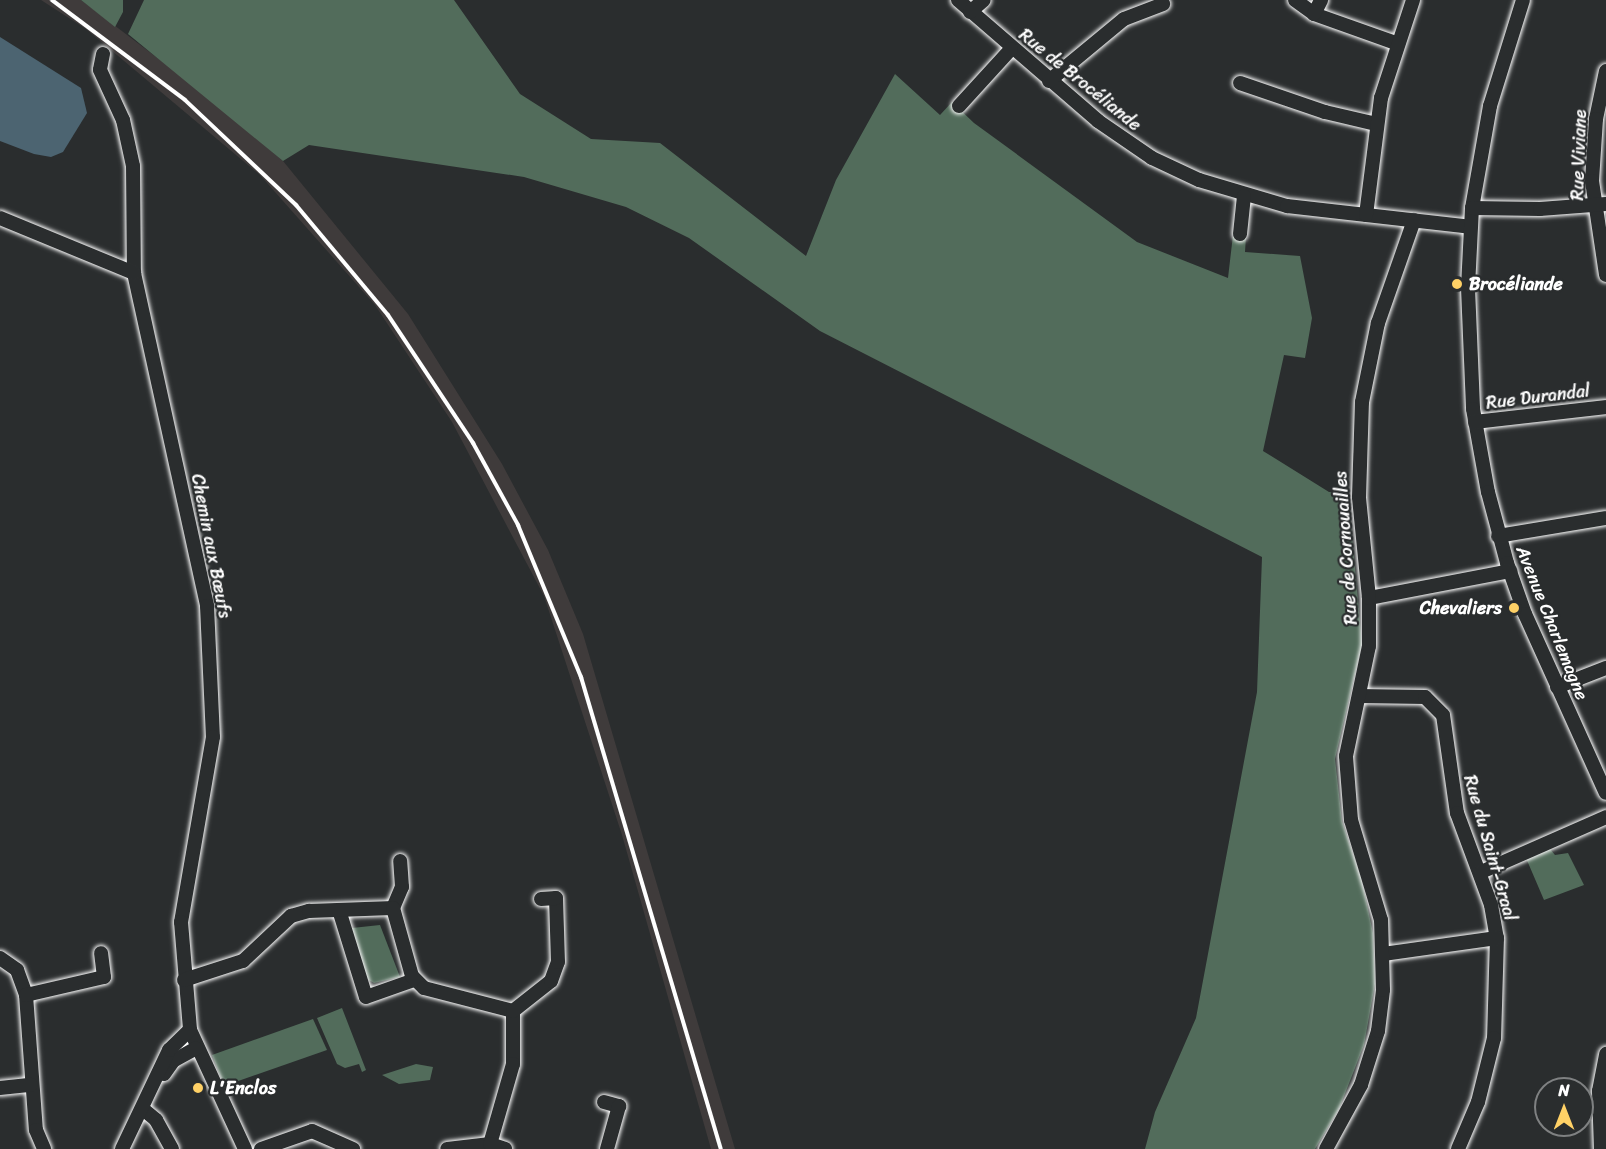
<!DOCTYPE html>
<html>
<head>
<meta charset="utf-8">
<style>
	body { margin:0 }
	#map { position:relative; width:1606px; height:1149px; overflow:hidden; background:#2a2d2e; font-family:Sriracha,sans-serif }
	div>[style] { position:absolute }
	.built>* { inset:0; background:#3f3b3b }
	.green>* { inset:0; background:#526c5b }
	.water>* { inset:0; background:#4c6471 }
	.roads { filter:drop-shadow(0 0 2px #fff) drop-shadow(0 0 2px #fff) }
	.minor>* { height:14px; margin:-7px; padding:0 7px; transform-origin:7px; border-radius:7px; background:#2a2d2e }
	.rail>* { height:4px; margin:-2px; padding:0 2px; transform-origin:2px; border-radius:2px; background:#fff }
	.dots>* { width:16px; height:16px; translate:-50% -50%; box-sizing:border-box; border:3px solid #2a2d2e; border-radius:50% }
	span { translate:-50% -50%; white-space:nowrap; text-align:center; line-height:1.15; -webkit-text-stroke:4.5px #2a2d2e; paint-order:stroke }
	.street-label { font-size:18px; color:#fff }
	.poi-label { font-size:18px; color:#fff; font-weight:700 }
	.left { translate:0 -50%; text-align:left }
	.right { translate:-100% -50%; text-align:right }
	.north { position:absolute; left:1534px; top:1077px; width:60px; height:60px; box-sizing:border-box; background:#2a2d2e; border:2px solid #7f8182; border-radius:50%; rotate:0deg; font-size:16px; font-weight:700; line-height:24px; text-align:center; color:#fff }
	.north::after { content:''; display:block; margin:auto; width:21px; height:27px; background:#ffd166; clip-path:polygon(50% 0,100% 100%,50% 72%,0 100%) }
</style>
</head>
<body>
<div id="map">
	<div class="built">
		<i style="clip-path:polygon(41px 0,81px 0,201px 91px,283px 161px,408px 314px,502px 464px,548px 550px,583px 634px,735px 1149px,711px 1149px,622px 835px,544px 596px,452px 422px,375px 305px,260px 175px,86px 29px)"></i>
	</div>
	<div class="green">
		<i style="clip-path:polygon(81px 0,123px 0,123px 12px,115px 27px)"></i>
		<i style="clip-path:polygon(144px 0,454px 0,520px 94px,591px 139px,660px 143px,806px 256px,836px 180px,895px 74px,940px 115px,952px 102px,974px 123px,1137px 242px,1228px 278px,1233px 235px,1246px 236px,1245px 252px,1300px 256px,1312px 318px,1305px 358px,1284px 355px,1263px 451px,1329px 492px,1348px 493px,1362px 644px,1335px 759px,1342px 821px,1362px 881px,1373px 933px,1375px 984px,1364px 1045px,1339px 1109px,1315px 1149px,1145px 1149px,1155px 1112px,1196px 1018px,1257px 692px,1262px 557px,820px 331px,689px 238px,626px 207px,524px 177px,309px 145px,283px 161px,128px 34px)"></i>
		<i style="clip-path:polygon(1550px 849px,1555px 855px,1568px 853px,1584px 885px,1544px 900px,1526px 858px)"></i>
		<i style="clip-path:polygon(380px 925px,400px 977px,374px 983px,367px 979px,352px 928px)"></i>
		<i style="clip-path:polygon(342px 1008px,366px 1070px,362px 1072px,359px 1064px,345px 1068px,337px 1064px,317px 1018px)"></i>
		<i style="clip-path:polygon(313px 1019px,327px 1050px,224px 1086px,212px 1055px)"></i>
		<i style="clip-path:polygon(416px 1064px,433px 1067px,430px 1080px,399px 1084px,382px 1075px)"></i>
	</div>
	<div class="water">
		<i style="clip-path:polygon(0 37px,81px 88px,87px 113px,63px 152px,51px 157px,34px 154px,0 141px)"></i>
	</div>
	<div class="roads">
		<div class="minor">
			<i style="left:958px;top:0;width:185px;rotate:40.8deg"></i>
			<i style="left:1098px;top:121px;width:65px;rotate:34.4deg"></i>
			<i style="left:1152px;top:158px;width:52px;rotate:25.1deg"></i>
			<i style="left:1199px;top:180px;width:92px;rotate:16.5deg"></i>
			<i style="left:1287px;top:206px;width:184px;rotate:6.5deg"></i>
			<i style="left:1295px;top:0;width:24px;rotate:36deg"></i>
			<i style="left:1314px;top:14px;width:87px;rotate:19.5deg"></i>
			<i style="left:1523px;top:0;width:111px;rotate:107.3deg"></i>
			<i style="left:1490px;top:106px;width:104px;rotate:100deg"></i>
			<i style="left:1472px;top:208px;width:80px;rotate:92.9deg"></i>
			<i style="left:1468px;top:288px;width:121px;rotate:87.6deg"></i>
			<i style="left:1473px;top:409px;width:84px;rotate:79.8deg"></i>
			<i style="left:1488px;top:492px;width:73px;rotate:75deg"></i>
			<i style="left:1507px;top:563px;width:54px;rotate:70.6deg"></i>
			<i style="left:1525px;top:614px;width:196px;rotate:65.7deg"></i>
			<i style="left:970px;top:12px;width:18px;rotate:-41deg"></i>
			<i style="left:1314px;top:14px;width:16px;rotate:-63deg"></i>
			<i style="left:103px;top:54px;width:16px;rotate:101deg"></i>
			<i style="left:100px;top:70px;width:55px;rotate:65.3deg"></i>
			<i style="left:123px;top:120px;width:47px;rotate:77.7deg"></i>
			<i style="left:133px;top:166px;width:107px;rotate:89.5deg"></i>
			<i style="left:134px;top:273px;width:341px;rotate:77.6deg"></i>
			<i style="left:207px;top:606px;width:131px;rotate:87.4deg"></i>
			<i style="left:213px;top:737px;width:188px;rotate:99.8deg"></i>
			<i style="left:181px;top:922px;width:108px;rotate:85.2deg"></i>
			<i style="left:190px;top:1030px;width:131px;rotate:65.2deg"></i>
			<i style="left:1606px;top:71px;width:49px;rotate:101.8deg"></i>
			<i style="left:1596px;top:119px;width:62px;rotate:93.7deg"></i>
			<i style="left:1592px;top:181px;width:95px;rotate:81.5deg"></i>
			<i style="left:1049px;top:81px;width:97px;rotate:-39.6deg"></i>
			<i style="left:1124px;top:19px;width:42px;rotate:-21deg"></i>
			<i style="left:1240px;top:83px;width:90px;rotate:18.8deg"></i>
			<i style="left:1325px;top:112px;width:52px;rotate:13.2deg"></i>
			<i style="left:959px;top:106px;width:77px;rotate:-47.6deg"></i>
			<i style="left:1472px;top:208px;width:68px;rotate:0.8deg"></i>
			<i style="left:1540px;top:209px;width:66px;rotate:-4.3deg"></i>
			<i style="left:1366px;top:215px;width:118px;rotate:-82.7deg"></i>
			<i style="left:1381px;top:98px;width:103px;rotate:-71.9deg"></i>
			<i style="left:0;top:218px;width:145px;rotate:22.3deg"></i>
			<i style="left:1240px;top:234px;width:38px;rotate:-84deg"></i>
			<i style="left:1475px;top:422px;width:132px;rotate:-6.5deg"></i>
			<i style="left:1498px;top:536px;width:109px;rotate:-9.5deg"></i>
			<i style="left:1369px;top:598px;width:144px;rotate:-10.8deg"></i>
			<i style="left:1557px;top:687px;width:53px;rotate:-21.2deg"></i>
			<i style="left:1359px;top:696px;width:66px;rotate:0.9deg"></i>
			<i style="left:1425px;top:697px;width:25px;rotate:45deg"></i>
			<i style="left:1443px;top:715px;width:99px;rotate:81.9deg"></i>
			<i style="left:1457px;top:813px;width:98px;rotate:69.7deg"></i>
			<i style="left:1491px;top:905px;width:34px;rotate:80deg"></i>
			<i style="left:1497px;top:938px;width:100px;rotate:91.7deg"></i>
			<i style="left:1494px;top:1038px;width:66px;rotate:104deg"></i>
			<i style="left:1478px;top:1102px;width:51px;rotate:113.1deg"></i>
			<i style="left:1481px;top:872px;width:137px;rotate:-23.7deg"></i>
			<i style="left:393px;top:908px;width:23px;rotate:-67deg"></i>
			<i style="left:402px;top:887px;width:26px;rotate:-94deg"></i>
			<i style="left:339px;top:910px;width:91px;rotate:72.8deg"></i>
			<i style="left:366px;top:997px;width:51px;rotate:-19.5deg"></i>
			<i style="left:1383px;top:954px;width:115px;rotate:-8deg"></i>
			<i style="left:0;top:958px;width:21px;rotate:35deg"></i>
			<i style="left:17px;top:970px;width:27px;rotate:70deg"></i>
			<i style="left:26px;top:995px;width:135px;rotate:85.8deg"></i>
			<i style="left:36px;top:1130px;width:21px;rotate:67deg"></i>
			<i style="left:184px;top:980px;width:62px;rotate:-17.9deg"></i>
			<i style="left:243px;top:961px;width:66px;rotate:-43.2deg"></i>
			<i style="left:291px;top:916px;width:19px;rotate:-16deg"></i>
			<i style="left:309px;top:911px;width:84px;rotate:-2deg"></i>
			<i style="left:393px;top:908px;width:71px;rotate:74.4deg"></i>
			<i style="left:412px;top:976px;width:17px;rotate:45deg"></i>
			<i style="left:424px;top:988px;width:92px;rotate:14.5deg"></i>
			<i style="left:513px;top:1011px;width:53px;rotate:90deg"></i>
			<i style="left:513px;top:1064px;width:83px;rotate:106deg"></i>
			<i style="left:490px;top:1144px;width:43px;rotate:173.4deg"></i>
			<i style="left:26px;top:995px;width:80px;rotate:-13deg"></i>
			<i style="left:104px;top:977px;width:24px;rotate:-97deg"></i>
			<i style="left:513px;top:1011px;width:48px;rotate:-38.3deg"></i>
			<i style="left:551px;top:981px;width:20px;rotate:-70deg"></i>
			<i style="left:558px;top:962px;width:64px;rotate:-91.8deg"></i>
			<i style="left:556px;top:898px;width:15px;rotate:176deg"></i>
			<i style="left:164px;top:1074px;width:16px;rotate:-55deg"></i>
			<i style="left:173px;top:1061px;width:26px;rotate:-29deg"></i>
			<i style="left:0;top:1088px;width:31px;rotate:-6deg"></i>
			<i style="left:604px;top:1102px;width:16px;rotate:15deg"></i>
			<i style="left:619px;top:1106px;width:45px;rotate:105.6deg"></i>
			<i style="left:143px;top:1109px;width:17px;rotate:40deg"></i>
			<i style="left:156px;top:1120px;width:33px;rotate:61deg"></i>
			<i style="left:490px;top:1144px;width:16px;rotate:18deg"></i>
			<i style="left:122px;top:1149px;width:110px;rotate:-64.6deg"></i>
			<i style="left:169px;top:1050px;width:29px;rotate:-44deg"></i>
			<i style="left:261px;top:1149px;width:54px;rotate:-19.4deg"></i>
			<i style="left:312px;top:1131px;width:45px;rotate:23.7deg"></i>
			<i style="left:1326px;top:1149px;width:73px;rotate:-61.3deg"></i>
			<i style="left:1361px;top:1085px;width:57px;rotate:-72.5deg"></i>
			<i style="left:1378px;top:1031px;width:41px;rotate:-83deg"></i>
			<i style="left:1383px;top:990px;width:70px;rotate:-91.6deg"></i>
			<i style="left:1381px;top:920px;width:104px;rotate:-106.7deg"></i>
			<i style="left:1351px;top:820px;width:64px;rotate:-94.5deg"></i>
			<i style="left:1346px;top:756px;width:112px;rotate:-78.2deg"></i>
			<i style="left:1369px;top:646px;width:48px;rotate:-90deg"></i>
			<i style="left:1369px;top:598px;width:101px;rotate:-95.7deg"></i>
			<i style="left:1359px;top:497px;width:95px;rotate:-88.2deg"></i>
			<i style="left:1362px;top:402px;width:81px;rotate:-78.6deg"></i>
			<i style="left:1378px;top:323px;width:109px;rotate:-70.7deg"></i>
			<i style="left:1601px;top:1149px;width:58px;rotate:-92deg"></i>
			<i style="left:1599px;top:1091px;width:38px;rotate:-79deg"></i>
		</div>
	</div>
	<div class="rail">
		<i style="left:52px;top:0;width:166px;rotate:36.9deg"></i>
		<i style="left:185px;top:100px;width:153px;rotate:43.4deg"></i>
		<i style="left:296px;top:205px;width:143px;rotate:50.1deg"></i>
		<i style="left:388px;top:315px;width:154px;rotate:56.4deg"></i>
		<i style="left:473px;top:443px;width:94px;rotate:61.2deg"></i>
		<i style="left:518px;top:525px;width:165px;rotate:67.5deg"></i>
		<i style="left:581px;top:677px;width:492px;rotate:73.5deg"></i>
	</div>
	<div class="dots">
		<i style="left:1457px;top:284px;background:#ffd166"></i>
		<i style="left:1514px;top:608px;background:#ffd166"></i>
		<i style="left:198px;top:1088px;background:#ffd166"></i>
	</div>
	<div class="street-label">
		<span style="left:1080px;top:80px;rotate:39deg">Rue de Brocéliande</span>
		<span style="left:1579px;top:155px;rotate:-88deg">Rue Viviane</span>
		<span style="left:1538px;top:397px;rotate:-7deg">Rue Durandal</span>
		<span style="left:211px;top:546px;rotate:79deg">Chemin aux Bœufs</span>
		<span style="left:1346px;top:548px;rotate:-94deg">Rue de Cornouailles</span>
		<span style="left:1552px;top:623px;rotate:68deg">Avenue Charlemagne</span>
		<span style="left:1490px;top:848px;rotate:74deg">Rue du Saint-Graal</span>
	</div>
	<div class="poi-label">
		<span class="left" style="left:1469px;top:284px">Brocéliande</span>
		<span class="right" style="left:1502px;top:608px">Chevaliers</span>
		<span class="left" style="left:210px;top:1088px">L'Enclos</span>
	</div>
	<div class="north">N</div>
</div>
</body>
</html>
